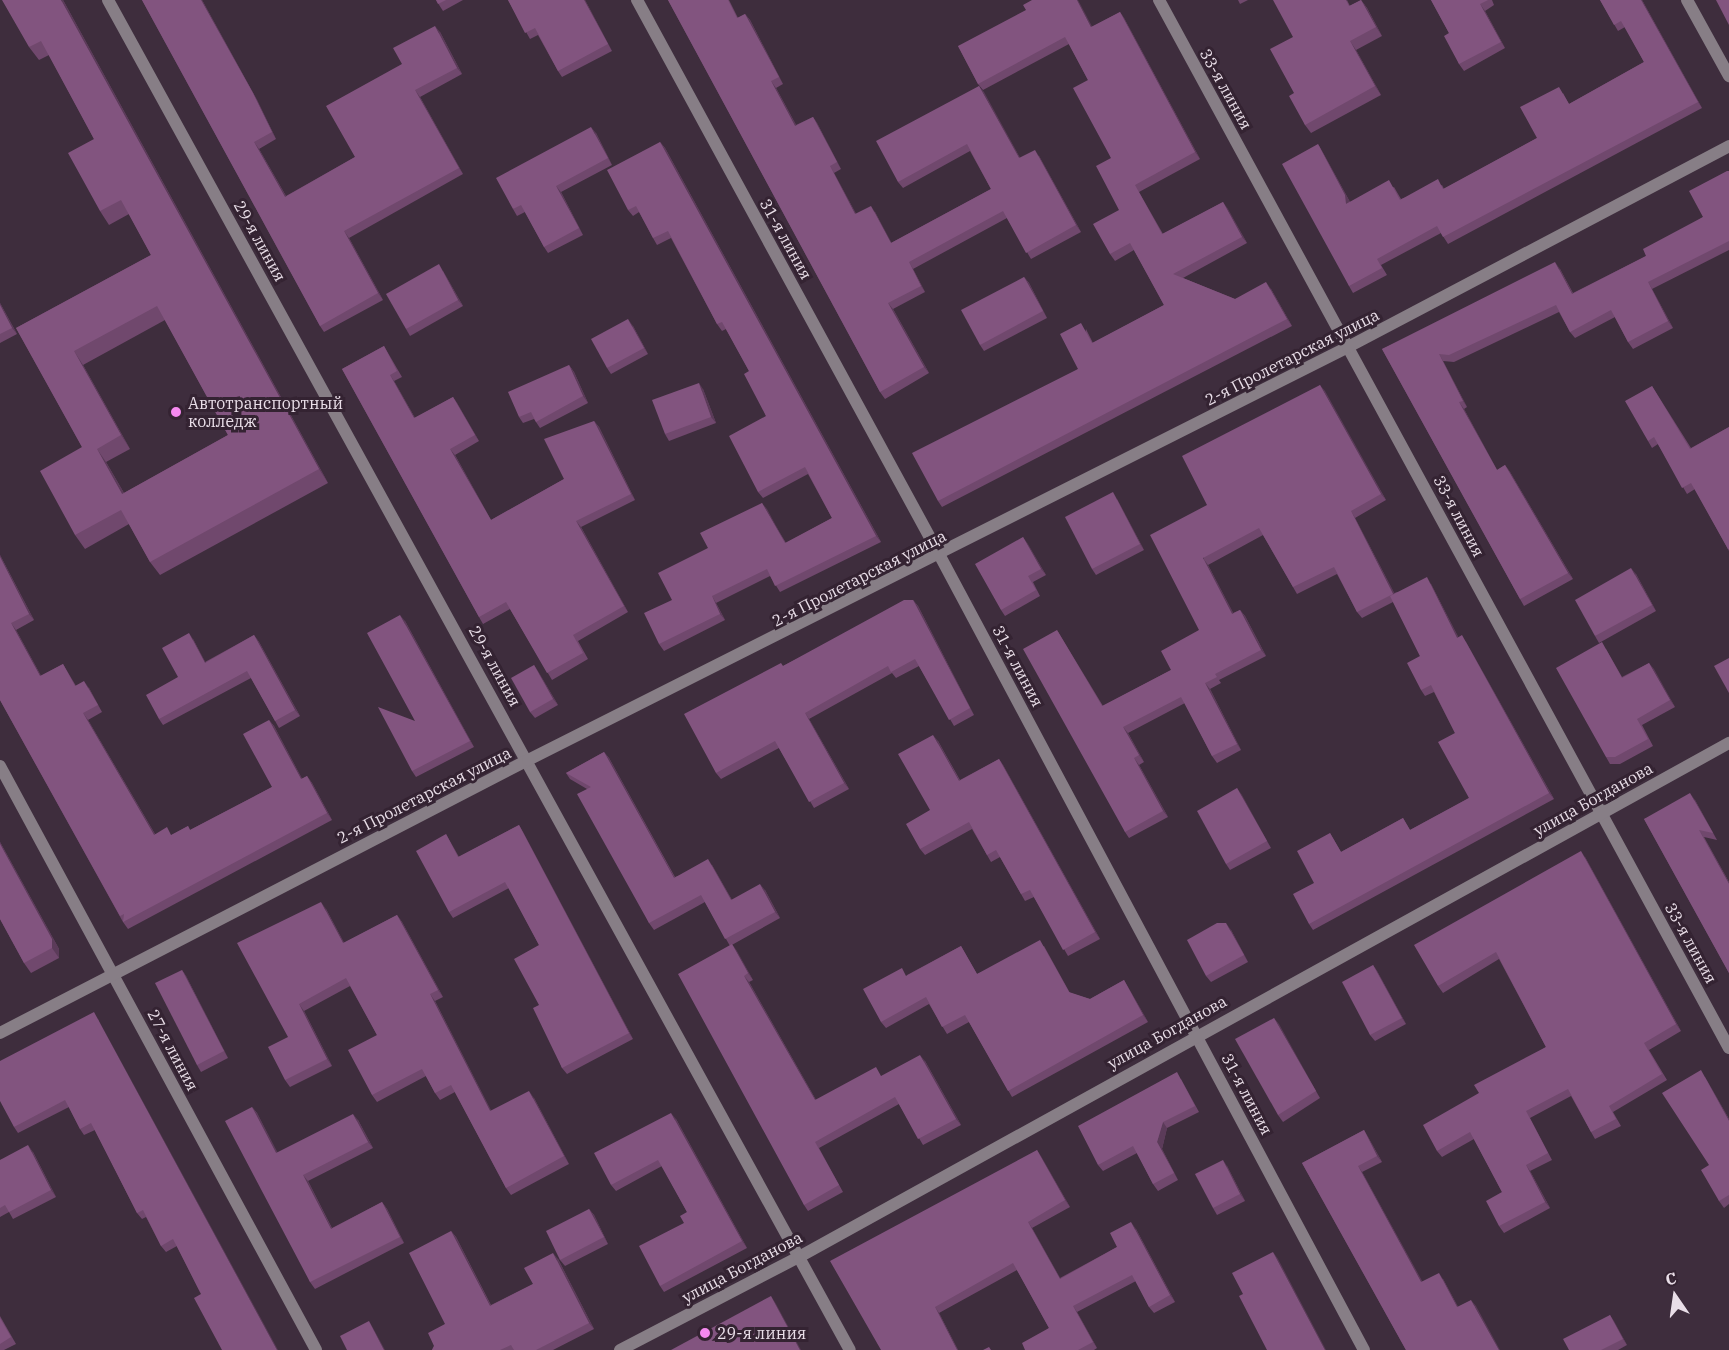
<!DOCTYPE html>
<html>
<head>
<meta charset="utf-8">
<style>
	body { margin:0 }
	#map { position:relative; width:1729px; height:1350px; overflow:hidden; background:#3e2d3d; font-family:"IBM Plex Serif",serif }
	div>[style] { position:absolute }
	.minor>* { height:12px; margin:-6px; padding:0 6px; transform-origin:6px; border-radius:6px; background:#877e86 }
	.wall>* { inset:0; background:#70486d }
	.shaded-wall>* { inset:0; background:#5b3b59 }
	.building>* { inset:0; background:#82547f }
	.dots>* { width:16px; height:16px; translate:-50% -50%; box-sizing:border-box; border:3px solid #342332; border-radius:50% }
	span { translate:-50% -50%; white-space:nowrap; text-align:center; line-height:1.15; -webkit-text-stroke:6px #342332; paint-order:stroke }
	.street-label { font-size:16px; color:#e9dee8 }
	.poi-label { font-size:16px; color:#e9dee8 }
	.left { translate:0 -50%; text-align:left }
	.north { position:absolute; left:1645px; top:1266px; width:60px; height:60px; -webkit-text-stroke:4px #342332; paint-order:stroke; rotate:347deg; font-size:16px; font-weight:700; line-height:24px; text-align:center; color:#e9dee8 }
	.north::after { content:''; display:block; margin:auto; width:21px; height:27px; background:#e9dee8; clip-path:polygon(50% 0,100% 100%,50% 72%,0 100%) }
</style>
</head>
<body>
<div id="map">
	<div class="minor">
		<i style="left:108px;top:0;width:1540px;rotate:61.21deg"></i>
		<i style="left:637px;top:0;width:633px;rotate:61.41deg"></i>
		<i style="left:940px;top:556px;width:900px;rotate:61.9deg"></i>
		<i style="left:1159px;top:0;width:1193px;rotate:61.46deg"></i>
		<i style="left:1687px;top:0;width:87px;rotate:61.1deg"></i>
		<i style="left:0;top:766px;width:664px;rotate:61.58deg"></i>
		<i style="left:0;top:1033px;width:594px;rotate:-27.34deg"></i>
		<i style="left:528px;top:760px;width:918px;rotate:-26.73deg"></i>
		<i style="left:1348px;top:347px;width:431px;rotate:-27.8deg"></i>
		<i style="left:620px;top:1350px;width:202px;rotate:-27.5deg"></i>
		<i style="left:799px;top:1257px;width:1063px;rotate:-28.93deg"></i>
	</div>
	<div class="wall">
		<i style="clip-path:polygon(evenodd,63px 0,328px 483px,160px 575px,150px 562px,129px 524px,85px 549px,75px 535px,82px 447px,16px 328px,151px 255px,129px 214px,109px 225px,100px 211px,94px 139px,49px 55px,39px 60px,29px 47px,63px 0,165px 320px,228px 435px,124px 493px,106px 462px,130px 449px,83px 365px,165px 320px)"></i>
		<i style="clip-path:polygon(142px 0,202px 0,257px 100px,276px 139px,259px 149px,286px 196px,355px 157px,402px 64px,440px 32px,462px 74px,420px 97px,463px 174px,349px 238px,383px 300px,324px 332px,320px 326px)"></i>
		<i style="clip-path:polygon(436px 0,463px 0,443px 11px)"></i>
		<i style="clip-path:polygon(508px 0,585px 0,612px 51px,562px 77px,558px 71px,538px 35px,530px 39px)"></i>
		<i style="clip-path:polygon(668px 0,729px 0,738px 18px,745px 14px,750px 20px,783px 84px,776px 88px,796px 125px,813px 117px,817px 123px,841px 169px,834px 173px,856px 214px,875px 212px,891px 243px,991px 189px,970px 151px,903px 188px,898px 182px,979px 86px,1020px 158px,1039px 156px,1081px 232px,1031px 259px,1007px 218px,913px 269px,925px 292px,893px 309px,929px 373px,885px 399px,880px 392px)"></i>
		<i style="clip-path:polygon(1238px 0,1248px 0,1240px 4px)"></i>
		<i style="clip-path:polygon(1347px 0,1350px 6px,1361px 0,1367px 8px,1382px 36px,1356px 50px,1381px 95px,1311px 133px,1305px 125px,1294px 93px,1293px 37px)"></i>
		<i style="clip-path:polygon(1431px 0,1492px 0,1494px 5px,1485px 11px,1505px 48px,1464px 71px,1459px 64px,1449px 33px)"></i>
		<i style="clip-path:polygon(1600px 0,1642px 0,1702px 108px,1448px 244px,1441px 233px,1381px 265px,1387px 275px,1353px 293px,1349px 286px,1318px 144px,1322px 151px,1350px 202px,1394px 187px,1401px 199px,1442px 185px,1444px 189px,1537px 138px,1563px 93px,1569px 104px,1644px 62px,1625px 27px,1618px 31px)"></i>
		<i style="clip-path:polygon(1120px 12px,1124px 18px,1200px 159px,1139px 192px,1163px 234px,1223px 202px,1247px 243px,1183px 278px,1235px 299px,1271px 289px,1292px 326px,942px 507px,938px 501px,1078px 369px,1086px 329px,1093px 343px,1164px 305px,1134px 250px,1115px 261px,1110px 254px,1119px 210px,1111px 158px,1088px 80px,1069px 44px,983px 90px,978px 84px,958px 46px,1092px 27px)"></i>
		<i style="clip-path:polygon(596px 133px,612px 165px,561px 192px,583px 235px,548px 253px,544px 247px,525px 212px,517px 216px,513px 209px)"></i>
		<i style="clip-path:polygon(660px 142px,665px 148px,881px 542px,780px 592px,770px 576px,716px 603px,725px 620px,664px 651px,659px 644px,672px 600px,708px 548px,762px 503px,786px 543px,832px 518px,808px 474px,763px 498px,758px 492px,766px 416px,749px 371px,726px 329px,722px 331px,717px 324px,671px 238px,657px 245px,653px 238px,639px 212px,633px 216px,628px 210px)"></i>
		<i style="clip-path:polygon(1729px 171px,1729px 250px,1652px 289px,1673px 328px,1633px 349px,1628px 342px,1615px 317px,1575px 338px,1570px 332px,1559px 312px,1454px 362px,1443px 361px,1467px 407px,1464px 409px,1497px 470px,1505px 465px,1510px 472px,1573px 579px,1524px 606px,1520px 599px,1382px 349px,1560px 269px,1573px 293px,1646px 256px,1703px 217px)"></i>
		<i style="clip-path:polygon(443px 271px,463px 306px,410px 336px,406px 329px)"></i>
		<i style="clip-path:polygon(1024px 277px,1029px 283px,1047px 318px,984px 351px,980px 345px)"></i>
		<i style="clip-path:polygon(0 303px,17px 334px,0 343px)"></i>
		<i style="clip-path:polygon(633px 326px,648px 354px,611px 374px,607px 368px)"></i>
		<i style="clip-path:polygon(384px 346px,402px 377px,394px 381px,415px 418px,453px 397px,457px 403px,479px 441px,455px 455px,491px 520px,564px 479px,594px 421px,599px 427px,635px 500px,581px 527px,628px 612px,578px 641px,588px 659px,552px 680px,510px 609px,483px 624px,479px 617px,342px 369px)"></i>
		<i style="clip-path:polygon(569px 365px,574px 372px,588px 403px,540px 428px,534px 419px,523px 423px,519px 417px)"></i>
		<i style="clip-path:polygon(1320px 385px,1386px 500px,1355px 518px,1394px 593px,1431px 584px,1458px 637px,1466px 642px,1554px 799px,1313px 930px,1309px 924px,1314px 883px,1330px 833px,1341px 852px,1403px 818px,1410px 830px,1469px 798px,1455px 733px,1434px 692px,1425px 696px,1421px 690px,1420px 656px,1393px 602px,1362px 618px,1357px 612px,1337px 574px,1297px 594px,1263px 535px,1208px 565px,1233px 613px,1240px 610px,1245px 616px,1266px 656px,1219px 680px,1221px 683px,1210px 689px,1241px 750px,1217px 763px,1212px 756px,1185px 703px,1128px 733px,1144px 762px,1139px 765px,1168px 817px,1129px 838px,1125px 832px,1057px 630px,1103px 706px,1171px 670px,1199px 630px,1207px 505px)"></i>
		<i style="clip-path:polygon(1652px 386px,1691px 448px,1729px 427px,1729px 551px,1695px 489px,1687px 494px,1658px 444px,1652px 448px,1648px 441px)"></i>
		<i style="clip-path:polygon(703px 389px,716px 423px,669px 441px,665px 434px)"></i>
		<i style="clip-path:polygon(1117px 499px,1144px 550px,1096px 575px,1092px 569px)"></i>
		<i style="clip-path:polygon(1023px 537px,1046px 575px,1033px 582px,1040px 596px,1005px 616px,1001px 610px)"></i>
		<i style="clip-path:polygon(0 555px,34px 620px,16px 630px,41px 676px,63px 664px,76px 686px,89px 688px,102px 712px,88px 720px,155px 834px,172px 835px,188px 826px,190px 830px,272px 787px,269px 720px,274px 726px,302px 779px,307px 776px,312px 783px,332px 820px,128px 929px,123px 922px,0 700px)"></i>
		<i style="clip-path:polygon(1636px 574px,1656px 611px,1599px 643px,1595px 636px)"></i>
		<i style="clip-path:polygon(913px 600px,918px 606px,974px 715px,954px 726px,919px 666px,896px 678px,892px 673px,809px 719px,849px 789px,814px 808px,779px 748px,721px 779px,716px 773px,783px 666px)"></i>
		<i style="clip-path:polygon(405px 621px,474px 747px,416px 777px,412px 771px,415px 721px)"></i>
		<i style="clip-path:polygon(254px 635px,259px 642px,300px 716px,279px 728px,251px 678px,163px 725px,159px 719px,178px 677px,193px 639px,205px 662px)"></i>
		<i style="clip-path:polygon(1606px 649px,1622px 677px,1649px 663px,1675px 707px,1642px 725px,1653px 746px,1620px 764px,1610px 764px,1606px 757px)"></i>
		<i style="clip-path:polygon(534px 665px,558px 705px,535px 718px,530px 712px)"></i>
		<i style="clip-path:polygon(938px 741px,960px 780px,999px 759px,1003px 765px,1100px 939px,1068px 956px,1034px 897px,1025px 901px,1000px 857px,991px 862px,972px 829px,925px 855px,920px 849px,930px 810px)"></i>
		<i style="clip-path:polygon(604px 752px,609px 758px,675px 877px,712px 865px,732px 900px,765px 890px,780px 918px,730px 946px,705px 902px,654px 930px,649px 923px,587px 789px,570px 779px,566px 773px)"></i>
		<i style="clip-path:polygon(1237px 788px,1271px 848px,1230px 870px,1226px 864px)"></i>
		<i style="clip-path:polygon(1695px 800px,1717px 840px,1704px 837px,1729px 882px,1729px 973px,1644px 819px)"></i>
		<i style="clip-path:polygon(519px 825px,523px 832px,633px 1039px,567px 1074px,562px 1068px,539px 1005px,539px 945px,509px 888px,453px 918px,449px 912px,446px 834px,459px 857px)"></i>
		<i style="clip-path:polygon(0 842px,59px 949px,59px 958px,31px 973px,24px 963px,0 919px)"></i>
		<i style="clip-path:polygon(1585px 857px,1681px 1031px,1649px 1050px,1667px 1080px,1613px 1112px,1621px 1126px,1595px 1139px,1591px 1132px,1571px 1096px,1530px 1118px,1552px 1160px,1530px 1171px,1550px 1208px,1504px 1233px,1499px 1226px,1502px 1192px,1474px 1139px,1442px 1157px,1437px 1151px,1479px 1093px,1546px 1047px,1499px 959px,1443px 993px,1438px 986px)"></i>
		<i style="clip-path:polygon(326px 909px,344px 943px,397px 915px,402px 922px,443px 997px,435px 1001px,491px 1111px,534px 1098px,569px 1164px,511px 1195px,506px 1188px,455px 1092px,440px 1100px,435px 1093px,426px 1076px,377px 1102px,372px 1095px,377px 1035px,350px 986px,304px 1011px,332px 1066px,290px 1087px,285px 1080px,288px 1037px)"></i>
		<i style="clip-path:polygon(1231px 930px,1248px 962px,1211px 982px,1206px 976px)"></i>
		<i style="clip-path:polygon(732px 944px,753px 980px,749px 982px,816px 1100px,882px 1076px,925px 1061px,961px 1125px,923px 1145px,899px 1104px,819px 1148px,843px 1192px,808px 1211px,804px 1205px)"></i>
		<i style="clip-path:polygon(961px 946px,977px 974px,1044px 946px,1070px 993px,1090px 999px,1124px 980px,1148px 1022px,1012px 1097px,969px 1022px,947px 1034px,929px 1004px,886px 1028px,881px 1022px,907px 975px)"></i>
		<i style="clip-path:polygon(1373px 965px,1377px 971px,1406px 1024px,1375px 1041px,1370px 1035px)"></i>
		<i style="clip-path:polygon(182px 970px,186px 976px,228px 1058px,201px 1072px,197px 1065px)"></i>
		<i style="clip-path:polygon(1274px 1018px,1320px 1098px,1283px 1122px,1278px 1115px)"></i>
		<i style="clip-path:polygon(98px 1019px,201px 1294px,177px 1246px,166px 1252px,161px 1246px,146px 1217px,142px 1219px,137px 1213px,95px 1130px,84px 1135px,80px 1129px,69px 1107px,18px 1133px,14px 1127px)"></i>
		<i style="clip-path:polygon(1705px 1077px,1729px 1119px,1729px 1204px,1724px 1208px,1719px 1201px,1709px 1165px)"></i>
		<i style="clip-path:polygon(1181px 1079px,1199px 1112px,1167px 1128px,1162px 1149px,1178px 1180px,1158px 1191px,1153px 1184px,1137px 1153px,1103px 1171px,1098px 1165px)"></i>
		<i style="clip-path:polygon(252px 1107px,257px 1113px,277px 1153px,358px 1120px,373px 1148px,308px 1181px,332px 1228px,382px 1202px,387px 1209px,404px 1243px,315px 1289px,310px 1282px)"></i>
		<i style="clip-path:polygon(676px 1119px,747px 1248px,664px 1292px,660px 1286px,684px 1223px,687px 1212px,662px 1166px,616px 1191px,611px 1185px)"></i>
		<i style="clip-path:polygon(1364px 1130px,1368px 1137px,1382px 1162px,1362px 1172px,1422px 1282px,1443px 1279px,1458px 1307px,1476px 1306px,1406px 1350px,1302px 1163px)"></i>
		<i style="clip-path:polygon(1037px 1150px,1070px 1207px,1032px 1228px,1060px 1278px,1117px 1247px,1136px 1229px,1175px 1302px,1154px 1313px,1149px 1307px,1136px 1281px,1077px 1312px,1097px 1348px,1094px 1350px,1025px 1350px,1049px 1328px,1017px 1270px,939px 1313px,958px 1350px,881px 1350px)"></i>
		<i style="clip-path:polygon(33px 1152px,56px 1197px,13px 1219px,9px 1212px,0 1217px,0 1160px)"></i>
		<i style="clip-path:polygon(1227px 1166px,1245px 1201px,1217px 1215px,1213px 1208px)"></i>
		<i style="clip-path:polygon(589px 1209px,594px 1215px,608px 1244px,565px 1266px,560px 1260px)"></i>
		<i style="clip-path:polygon(451px 1231px,456px 1237px,491px 1305px,533px 1284px,558px 1259px,594px 1329px,553px 1350px,432px 1350px,445px 1324px)"></i>
		<i style="clip-path:polygon(1610px 1315px,1627px 1345px,1618px 1350px,1569px 1350px)"></i>
		<i style="clip-path:polygon(0 1316px,16px 1344px,4px 1350px,0 1350px)"></i>
	</div>
	<div class="shaded-wall">
		<i style="clip-path:polygon(61px 0,63px 0,328px 483px,319px 469px)"></i>
		<i style="clip-path:polygon(201px 0,202px 0,257px 100px,276px 139px,272px 132px)"></i>
		<i style="clip-path:polygon(584px 0,585px 0,612px 51px,608px 44px)"></i>
		<i style="clip-path:polygon(1077px 0,1078px 0,1096px 34px,1091px 27px)"></i>
		<i style="clip-path:polygon(1361px 0,1367px 8px,1382px 36px,1376px 27px)"></i>
		<i style="clip-path:polygon(1641px 0,1642px 0,1702px 108px,1698px 102px)"></i>
		<i style="clip-path:polygon(1480px 4px,1485px 11px,1505px 48px,1501px 42px)"></i>
		<i style="clip-path:polygon(1120px 12px,1124px 18px,1200px 159px,1195px 152px)"></i>
		<i style="clip-path:polygon(745px 14px,750px 20px,783px 84px,779px 77px)"></i>
		<i style="clip-path:polygon(435px 26px,440px 32px,462px 74px,457px 68px)"></i>
		<i style="clip-path:polygon(1350px 41px,1356px 50px,1381px 95px,1375px 86px)"></i>
		<i style="clip-path:polygon(771px 81px,776px 88px,800px 132px,795px 126px)"></i>
		<i style="clip-path:polygon(979px 86px,984px 92px,1024px 165px,1019px 158px)"></i>
		<i style="clip-path:polygon(415px 90px,420px 97px,463px 174px,459px 168px)"></i>
		<i style="clip-path:polygon(813px 117px,817px 123px,841px 169px,837px 162px)"></i>
		<i style="clip-path:polygon(591px 127px,596px 133px,612px 165px,608px 158px)"></i>
		<i style="clip-path:polygon(254px 142px,259px 149px,290px 203px,285px 197px)"></i>
		<i style="clip-path:polygon(660px 142px,665px 148px,881px 542px,876px 536px)"></i>
		<i style="clip-path:polygon(1318px 144px,1322px 151px,1350px 202px,1346px 204px)"></i>
		<i style="clip-path:polygon(1035px 150px,1039px 156px,1081px 232px,1076px 225px)"></i>
		<i style="clip-path:polygon(830px 166px,834px 173px,860px 221px,855px 214px)"></i>
		<i style="clip-path:polygon(556px 186px,561px 192px,583px 235px,579px 228px)"></i>
		<i style="clip-path:polygon(1223px 202px,1228px 209px,1247px 243px,1242px 237px)"></i>
		<i style="clip-path:polygon(871px 206px,875px 212px,895px 249px,891px 243px)"></i>
		<i style="clip-path:polygon(344px 231px,349px 238px,383px 300px,378px 293px)"></i>
		<i style="clip-path:polygon(909px 262px,913px 269px,925px 292px,921px 286px)"></i>
		<i style="clip-path:polygon(1555px 262px,1560px 269px,1576px 300px,1572px 294px)"></i>
		<i style="clip-path:polygon(439px 264px,463px 306px,458px 300px)"></i>
		<i style="clip-path:polygon(1024px 277px,1029px 283px,1047px 318px,1043px 311px)"></i>
		<i style="clip-path:polygon(1266px 282px,1271px 289px,1292px 326px,1287px 319px)"></i>
		<i style="clip-path:polygon(1648px 282px,1652px 289px,1673px 328px,1668px 321px)"></i>
		<i style="clip-path:polygon(0 303px,17px 334px,12px 328px,0 305px)"></i>
		<i style="clip-path:polygon(888px 303px,893px 309px,929px 373px,924px 367px)"></i>
		<i style="clip-path:polygon(628px 319px,633px 326px,648px 354px,644px 348px)"></i>
		<i style="clip-path:polygon(74px 351px,83px 365px,130px 449px,121px 435px)"></i>
		<i style="clip-path:polygon(1439px 354px,1443px 361px,1467px 407px,1463px 401px)"></i>
		<i style="clip-path:polygon(569px 365px,574px 372px,588px 403px,583px 396px)"></i>
		<i style="clip-path:polygon(390px 375px,394px 381px,419px 425px,414px 418px)"></i>
		<i style="clip-path:polygon(699px 383px,703px 389px,716px 423px,711px 417px)"></i>
		<i style="clip-path:polygon(1320px 385px,1325px 391px,1386px 500px,1381px 494px)"></i>
		<i style="clip-path:polygon(453px 397px,457px 403px,479px 441px,475px 435px)"></i>
		<i style="clip-path:polygon(1459px 402px,1464px 409px,1501px 477px,1497px 470px)"></i>
		<i style="clip-path:polygon(594px 421px,599px 427px,635px 500px,631px 494px)"></i>
		<i style="clip-path:polygon(97px 449px,106px 462px,132px 507px,122px 494px)"></i>
		<i style="clip-path:polygon(450px 449px,455px 455px,495px 527px,491px 520px)"></i>
		<i style="clip-path:polygon(1505px 465px,1510px 472px,1573px 579px,1568px 573px)"></i>
		<i style="clip-path:polygon(1113px 492px,1117px 499px,1144px 550px,1140px 544px)"></i>
		<i style="clip-path:polygon(762px 503px,767px 509px,789px 550px,785px 543px)"></i>
		<i style="clip-path:polygon(1351px 511px,1355px 518px,1398px 600px,1393px 594px)"></i>
		<i style="clip-path:polygon(576px 521px,581px 527px,628px 612px,624px 606px)"></i>
		<i style="clip-path:polygon(1023px 537px,1028px 544px,1046px 575px,1041px 569px)"></i>
		<i style="clip-path:polygon(0 555px,34px 620px,29px 614px,0 557px)"></i>
		<i style="clip-path:polygon(1203px 558px,1208px 565px,1237px 620px,1232px 614px)"></i>
		<i style="clip-path:polygon(1631px 568px,1636px 574px,1656px 611px,1652px 605px)"></i>
		<i style="clip-path:polygon(1427px 577px,1431px 584px,1462px 644px,1457px 638px)"></i>
		<i style="clip-path:polygon(712px 596px,716px 603px,725px 620px,720px 614px)"></i>
		<i style="clip-path:polygon(913px 600px,918px 606px,974px 715px,970px 708px)"></i>
		<i style="clip-path:polygon(1240px 610px,1245px 616px,1266px 656px,1261px 650px)"></i>
		<i style="clip-path:polygon(400px 615px,405px 621px,474px 747px,470px 741px)"></i>
		<i style="clip-path:polygon(11px 623px,16px 630px,45px 683px,40px 676px)"></i>
		<i style="clip-path:polygon(189px 633px,193px 639px,209px 669px,205px 663px)"></i>
		<i style="clip-path:polygon(254px 635px,259px 642px,300px 716px,295px 710px)"></i>
		<i style="clip-path:polygon(1462px 635px,1466px 642px,1554px 799px,1549px 793px)"></i>
		<i style="clip-path:polygon(1649px 663px,1654px 669px,1675px 707px,1670px 700px)"></i>
		<i style="clip-path:polygon(534px 665px,538px 671px,558px 705px,553px 699px)"></i>
		<i style="clip-path:polygon(84px 681px,89px 688px,102px 712px,98px 705px)"></i>
		<i style="clip-path:polygon(1205px 683px,1210px 689px,1241px 750px,1237px 744px)"></i>
		<i style="clip-path:polygon(83px 713px,88px 720px,159px 841px,154px 835px)"></i>
		<i style="clip-path:polygon(805px 713px,809px 719px,849px 789px,844px 783px)"></i>
		<i style="clip-path:polygon(269px 720px,274px 726px,306px 786px,301px 779px)"></i>
		<i style="clip-path:polygon(1123px 727px,1128px 733px,1144px 762px,1139px 755px)"></i>
		<i style="clip-path:polygon(933px 735px,938px 741px,963px 787px,959px 781px)"></i>
		<i style="clip-path:polygon(604px 752px,609px 758px,678px 884px,674px 878px)"></i>
		<i style="clip-path:polygon(1134px 758px,1139px 765px,1168px 817px,1163px 811px)"></i>
		<i style="clip-path:polygon(999px 759px,1003px 765px,1100px 939px,1095px 932px)"></i>
		<i style="clip-path:polygon(307px 776px,312px 783px,332px 820px,327px 813px)"></i>
		<i style="clip-path:polygon(1237px 788px,1242px 795px,1271px 848px,1267px 841px)"></i>
		<i style="clip-path:polygon(1690px 793px,1695px 800px,1717px 840px,1713px 833px)"></i>
		<i style="clip-path:polygon(519px 825px,523px 832px,633px 1039px,629px 1033px)"></i>
		<i style="clip-path:polygon(1699px 830px,1729px 882px,1729px 884px)"></i>
		<i style="clip-path:polygon(0 842px,59px 949px,59px 958px,52px 948px,0 844px)"></i>
		<i style="clip-path:polygon(1581px 851px,1585px 857px,1681px 1031px,1676px 1024px)"></i>
		<i style="clip-path:polygon(708px 859px,712px 865px,735px 906px,731px 900px)"></i>
		<i style="clip-path:polygon(760px 884px,765px 890px,780px 918px,775px 912px)"></i>
		<i style="clip-path:polygon(321px 902px,326px 909px,348px 950px,343px 943px)"></i>
		<i style="clip-path:polygon(397px 915px,402px 922px,443px 997px,438px 990px)"></i>
		<i style="clip-path:polygon(1226px 923px,1231px 930px,1248px 962px,1244px 955px)"></i>
		<i style="clip-path:polygon(732px 944px,737px 951px,753px 980px,748px 973px)"></i>
		<i style="clip-path:polygon(1373px 965px,1377px 971px,1406px 1024px,1402px 1018px)"></i>
		<i style="clip-path:polygon(182px 970px,186px 976px,228px 1058px,224px 1051px)"></i>
		<i style="clip-path:polygon(744px 976px,749px 982px,820px 1107px,815px 1100px)"></i>
		<i style="clip-path:polygon(1124px 980px,1148px 1022px,1143px 1015px)"></i>
		<i style="clip-path:polygon(430px 994px,435px 1001px,495px 1118px,490px 1111px)"></i>
		<i style="clip-path:polygon(299px 1004px,304px 1011px,332px 1066px,327px 1059px)"></i>
		<i style="clip-path:polygon(94px 1012px,98px 1019px,278px 1350px,277px 1350px)"></i>
		<i style="clip-path:polygon(1274px 1018px,1279px 1024px,1320px 1098px,1316px 1091px)"></i>
		<i style="clip-path:polygon(920px 1055px,925px 1061px,961px 1125px,956px 1119px)"></i>
		<i style="clip-path:polygon(1701px 1070px,1729px 1119px,1729px 1121px)"></i>
		<i style="clip-path:polygon(529px 1091px,534px 1098px,569px 1164px,564px 1156px)"></i>
		<i style="clip-path:polygon(252px 1107px,257px 1113px,281px 1159px,276px 1153px)"></i>
		<i style="clip-path:polygon(671px 1113px,676px 1119px,747px 1248px,742px 1241px)"></i>
		<i style="clip-path:polygon(353px 1114px,358px 1120px,373px 1148px,368px 1142px)"></i>
		<i style="clip-path:polygon(1163px 1122px,1167px 1128px,1162px 1149px,1178px 1180px,1174px 1173px,1157px 1142px)"></i>
		<i style="clip-path:polygon(1364px 1130px,1368px 1137px,1382px 1162px,1377px 1156px)"></i>
		<i style="clip-path:polygon(28px 1145px,33px 1152px,56px 1197px,51px 1190px)"></i>
		<i style="clip-path:polygon(1037px 1150px,1041px 1156px,1070px 1207px,1065px 1200px)"></i>
		<i style="clip-path:polygon(1223px 1160px,1227px 1166px,1245px 1201px,1240px 1194px)"></i>
		<i style="clip-path:polygon(1526px 1165px,1530px 1171px,1550px 1208px,1545px 1202px)"></i>
		<i style="clip-path:polygon(1358px 1166px,1362px 1172px,1426px 1288px,1421px 1282px)"></i>
		<i style="clip-path:polygon(303px 1175px,308px 1181px,335px 1235px,331px 1229px)"></i>
		<i style="clip-path:polygon(382px 1202px,387px 1209px,404px 1243px,400px 1237px)"></i>
		<i style="clip-path:polygon(589px 1209px,594px 1215px,608px 1244px,604px 1237px)"></i>
		<i style="clip-path:polygon(1028px 1222px,1032px 1228px,1064px 1285px,1060px 1279px)"></i>
		<i style="clip-path:polygon(1131px 1222px,1136px 1229px,1175px 1302px,1170px 1295px)"></i>
		<i style="clip-path:polygon(451px 1231px,456px 1237px,494px 1312px,490px 1306px)"></i>
		<i style="clip-path:polygon(1273px 1252px,1278px 1259px,1326px 1350px,1325px 1350px)"></i>
		<i style="clip-path:polygon(553px 1253px,558px 1259px,594px 1329px,589px 1323px)"></i>
		<i style="clip-path:polygon(1439px 1273px,1443px 1279px,1462px 1314px,1457px 1307px)"></i>
		<i style="clip-path:polygon(771px 1296px,776px 1304px,801px 1350px,800px 1350px)"></i>
		<i style="clip-path:polygon(1471px 1300px,1476px 1306px,1500px 1350px,1499px 1350px)"></i>
		<i style="clip-path:polygon(1073px 1306px,1077px 1312px,1097px 1348px,1093px 1342px)"></i>
		<i style="clip-path:polygon(935px 1307px,939px 1313px,958px 1350px,957px 1350px)"></i>
		<i style="clip-path:polygon(1610px 1315px,1614px 1321px,1627px 1345px,1623px 1339px)"></i>
		<i style="clip-path:polygon(369px 1321px,373px 1328px,385px 1350px,384px 1350px)"></i>
	</div>
	<div class="building">
		<i style="clip-path:polygon(evenodd,2px 0,61px 0,319px 469px,150px 562px,121px 510px,75px 535px,40px 471px,82px 447px,16px 328px,151px 255px,121px 200px,100px 211px,68px 153px,94px 139px,41px 41px,29px 47px,2px 0,157px 306px,228px 435px,122px 494px,97px 449px,121px 435px,74px 351px,157px 306px)"></i>
		<i style="clip-path:polygon(142px 0,201px 0,253px 93px,272px 132px,254px 142px,285px 197px,355px 157px,326px 106px,402px 64px,393px 48px,435px 26px,457px 68px,415px 90px,459px 168px,344px 231px,378px 293px,320px 326px)"></i>
		<i style="clip-path:polygon(436px 0,446px 0,438px 4px)"></i>
		<i style="clip-path:polygon(508px 0,584px 0,608px 44px,558px 71px,535px 28px,525px 33px)"></i>
		<i style="clip-path:polygon(668px 0,728px 0,737px 18px,745px 14px,779px 77px,771px 81px,795px 126px,813px 117px,837px 162px,830px 166px,855px 214px,871px 206px,891px 243px,991px 189px,967px 144px,898px 182px,876px 141px,979px 86px,1019px 158px,1035px 150px,1076px 225px,1026px 253px,1003px 211px,909px 262px,921px 286px,888px 303px,924px 367px,880px 392px)"></i>
		<i style="clip-path:polygon(1032px 0,1077px 0,1091px 27px,1120px 12px,1195px 152px,1135px 185px,1162px 234px,1223px 202px,1242px 237px,1173px 274px,1235px 299px,1266px 282px,1287px 319px,938px 501px,912px 453px,1078px 369px,1060px 334px,1081px 323px,1092px 343px,1164px 305px,1130px 243px,1110px 254px,1093px 224px,1119px 210px,1096px 166px,1111px 158px,1073px 88px,1088px 80px,1065px 37px,978px 84px,958px 46px,1026px 10px,1023px 5px)"></i>
		<i style="clip-path:polygon(1273px 0,1346px 0,1349px 6px,1361px 0,1376px 27px,1350px 41px,1375px 86px,1305px 125px,1289px 96px,1294px 93px,1270px 49px,1293px 37px)"></i>
		<i style="clip-path:polygon(1431px 0,1488px 0,1480px 4px,1501px 42px,1459px 64px,1444px 36px,1449px 33px)"></i>
		<i style="clip-path:polygon(1600px 0,1641px 0,1698px 102px,1443px 237px,1437px 226px,1377px 259px,1382px 268px,1349px 286px,1282px 164px,1318px 144px,1345px 195px,1346px 204px,1389px 180px,1400px 200px,1438px 179px,1443px 189px,1537px 138px,1520px 107px,1559px 87px,1569px 104px,1644px 62px,1621px 21px,1614px 25px)"></i>
		<i style="clip-path:polygon(1716px 0,1729px 0,1729px 25px)"></i>
		<i style="clip-path:polygon(591px 127px,608px 158px,556px 186px,579px 228px,544px 247px,521px 205px,513px 209px,496px 178px)"></i>
		<i style="clip-path:polygon(660px 142px,876px 536px,775px 586px,767px 569px,712px 596px,720px 614px,659px 644px,644px 613px,672px 600px,658px 573px,708px 548px,700px 533px,762px 503px,785px 543px,832px 518px,805px 467px,758px 492px,729px 436px,766px 416px,744px 374px,749px 371px,722px 322px,717px 324px,668px 231px,653px 238px,636px 206px,628px 210px,607px 170px)"></i>
		<i style="clip-path:polygon(1727px 171px,1729px 171px,1729px 241px,1648px 282px,1668px 321px,1628px 342px,1611px 310px,1570px 332px,1556px 305px,1449px 355px,1439px 354px,1463px 401px,1459px 402px,1497px 470px,1505px 465px,1568px 573px,1520px 599px,1382px 349px,1555px 262px,1572px 294px,1646px 256px,1643px 249px,1703px 217px,1689px 191px)"></i>
		<i style="clip-path:polygon(439px 264px,458px 300px,406px 329px,386px 294px)"></i>
		<i style="clip-path:polygon(1024px 277px,1043px 311px,980px 345px,961px 310px)"></i>
		<i style="clip-path:polygon(0 305px,12px 328px,0 334px)"></i>
		<i style="clip-path:polygon(628px 319px,644px 348px,607px 368px,591px 339px)"></i>
		<i style="clip-path:polygon(384px 346px,397px 371px,390px 375px,414px 418px,453px 397px,475px 435px,450px 449px,491px 520px,564px 479px,544px 439px,594px 421px,631px 494px,576px 521px,624px 606px,573px 635px,583px 653px,547px 673px,506px 602px,479px 617px,342px 369px)"></i>
		<i style="clip-path:polygon(569px 365px,583px 396px,536px 422px,531px 412px,519px 417px,508px 392px)"></i>
		<i style="clip-path:polygon(699px 383px,711px 417px,665px 434px,652px 400px)"></i>
		<i style="clip-path:polygon(1320px 385px,1381px 494px,1351px 511px,1393px 594px,1357px 612px,1334px 567px,1293px 587px,1259px 528px,1203px 558px,1232px 614px,1240px 610px,1261px 650px,1215px 674px,1217px 677px,1205px 683px,1237px 744px,1212px 756px,1181px 697px,1123px 727px,1139px 755px,1134px 758px,1163px 811px,1125px 832px,1023px 649px,1057px 630px,1102px 706px,1171px 670px,1161px 651px,1199px 630px,1150px 535px,1207px 505px,1182px 456px)"></i>
		<i style="clip-path:polygon(1652px 386px,1690px 449px,1729px 427px,1729px 549px,1728px 549px,1691px 483px,1682px 488px,1654px 437px,1648px 441px,1625px 401px)"></i>
		<i style="clip-path:polygon(1113px 492px,1140px 544px,1092px 569px,1065px 517px)"></i>
		<i style="clip-path:polygon(1023px 537px,1041px 569px,1028px 576px,1036px 590px,1001px 610px,975px 564px)"></i>
		<i style="clip-path:polygon(0 557px,29px 614px,11px 623px,40px 676px,63px 664px,75px 686px,84px 681px,98px 705px,83px 713px,154px 835px,167px 827px,171px 835px,188px 826px,190px 830px,272px 787px,243px 734px,269px 720px,301px 779px,307px 776px,327px 813px,123px 922px,124px 914px,120px 916px,0 700px)"></i>
		<i style="clip-path:polygon(1631px 568px,1652px 605px,1595px 636px,1575px 600px)"></i>
		<i style="clip-path:polygon(1427px 577px,1457px 638px,1462px 635px,1549px 793px,1309px 924px,1293px 894px,1314px 883px,1297px 851px,1330px 833px,1341px 852px,1403px 818px,1410px 830px,1469px 798px,1438px 742px,1455px 733px,1431px 685px,1421px 690px,1407px 663px,1420px 656px,1390px 596px)"></i>
		<i style="clip-path:polygon(904px 600px,913px 600px,970px 708px,949px 720px,915px 659px,891px 672px,888px 666px,805px 713px,844px 783px,809px 802px,775px 741px,716px 773px,684px 714px,781px 663px,783px 666px)"></i>
		<i style="clip-path:polygon(400px 615px,470px 741px,412px 771px,378px 707px,415px 721px,367px 633px)"></i>
		<i style="clip-path:polygon(189px 633px,205px 663px,254px 635px,295px 710px,275px 721px,247px 671px,159px 719px,146px 695px,178px 677px,162px 648px)"></i>
		<i style="clip-path:polygon(1602px 642px,1622px 678px,1649px 663px,1670px 700px,1637px 719px,1648px 739px,1615px 757px,1606px 757px,1556px 668px)"></i>
		<i style="clip-path:polygon(1729px 658px,1729px 693px,1714px 666px)"></i>
		<i style="clip-path:polygon(534px 665px,553px 699px,530px 712px,511px 678px)"></i>
		<i style="clip-path:polygon(933px 735px,959px 781px,999px 759px,1095px 932px,1063px 950px,1030px 890px,1021px 894px,996px 850px,987px 855px,969px 822px,920px 849px,906px 824px,930px 810px,898px 754px)"></i>
		<i style="clip-path:polygon(604px 752px,674px 878px,708px 859px,731px 900px,760px 884px,775px 912px,725px 939px,701px 895px,649px 923px,577px 794px,591px 787px,566px 773px)"></i>
		<i style="clip-path:polygon(1237px 788px,1267px 841px,1226px 864px,1197px 811px)"></i>
		<i style="clip-path:polygon(1690px 793px,1713px 833px,1699px 830px,1729px 884px,1729px 973px,1644px 819px)"></i>
		<i style="clip-path:polygon(519px 825px,629px 1033px,562px 1068px,533px 1008px,539px 1005px,514px 959px,539px 945px,505px 882px,449px 912px,416px 851px,446px 834px,458px 857px)"></i>
		<i style="clip-path:polygon(0 844px,52px 939px,52px 948px,24px 963px,0 919px)"></i>
		<i style="clip-path:polygon(1581px 851px,1676px 1024px,1644px 1043px,1662px 1074px,1609px 1106px,1616px 1119px,1591px 1132px,1568px 1089px,1526px 1111px,1548px 1153px,1526px 1165px,1545px 1202px,1499px 1226px,1486px 1201px,1502px 1192px,1470px 1132px,1437px 1151px,1423px 1125px,1479px 1093px,1474px 1085px,1546px 1047px,1496px 952px,1438px 986px,1414px 945px)"></i>
		<i style="clip-path:polygon(321px 902px,343px 943px,397px 915px,438px 990px,430px 994px,490px 1111px,529px 1091px,564px 1156px,506px 1188px,451px 1085px,435px 1093px,422px 1069px,372px 1095px,348px 1050px,377px 1035px,346px 978px,299px 1004px,327px 1059px,285px 1080px,268px 1047px,288px 1037px,237px 943px)"></i>
		<i style="clip-path:polygon(1217px 923px,1226px 923px,1244px 955px,1206px 976px,1187px 940px)"></i>
		<i style="clip-path:polygon(1040px 940px,1069px 992px,1090px 999px,1124px 980px,1143px 1015px,1008px 1091px,965px 1015px,942px 1027px,926px 997px,881px 1022px,863px 989px,902px 968px,906px 976px,961px 946px,977px 974px)"></i>
		<i style="clip-path:polygon(732px 944px,748px 973px,744px 976px,815px 1100px,876px 1067px,881px 1076px,920px 1055px,956px 1119px,918px 1139px,895px 1097px,815px 1142px,839px 1185px,804px 1205px,678px 974px)"></i>
		<i style="clip-path:polygon(1373px 965px,1402px 1018px,1370px 1035px,1342px 982px)"></i>
		<i style="clip-path:polygon(182px 970px,224px 1051px,197px 1065px,155px 983px)"></i>
		<i style="clip-path:polygon(94px 1012px,277px 1350px,222px 1350px,194px 1298px,201px 1294px,173px 1239px,161px 1246px,143px 1210px,137px 1213px,91px 1123px,80px 1129px,65px 1100px,14px 1127px,0 1101px,0 1061px)"></i>
		<i style="clip-path:polygon(1274px 1018px,1316px 1091px,1278px 1115px,1235px 1039px)"></i>
		<i style="clip-path:polygon(1701px 1070px,1729px 1121px,1729px 1195px,1719px 1201px,1701px 1170px,1709px 1165px,1662px 1093px)"></i>
		<i style="clip-path:polygon(1177px 1072px,1195px 1106px,1163px 1122px,1157px 1142px,1174px 1173px,1153px 1184px,1133px 1146px,1098px 1165px,1078px 1126px)"></i>
		<i style="clip-path:polygon(252px 1107px,276px 1153px,353px 1114px,368px 1142px,303px 1175px,331px 1229px,382px 1202px,400px 1237px,310px 1282px,225px 1121px)"></i>
		<i style="clip-path:polygon(671px 1113px,742px 1241px,660px 1286px,639px 1246px,684px 1223px,680px 1216px,687px 1212px,658px 1160px,611px 1185px,594px 1153px)"></i>
		<i style="clip-path:polygon(1364px 1130px,1377px 1156px,1358px 1166px,1421px 1282px,1439px 1273px,1457px 1307px,1471px 1300px,1499px 1350px,1406px 1350px,1302px 1163px)"></i>
		<i style="clip-path:polygon(28px 1145px,51px 1190px,9px 1212px,5px 1205px,0 1208px,0 1160px)"></i>
		<i style="clip-path:polygon(1037px 1150px,1065px 1200px,1028px 1222px,1060px 1279px,1117px 1247px,1110px 1233px,1131px 1222px,1170px 1295px,1149px 1307px,1132px 1275px,1073px 1306px,1093px 1342px,1078px 1350px,1025px 1350px,1022px 1343px,1049px 1328px,1013px 1263px,935px 1307px,957px 1350px,881px 1350px,830px 1261px)"></i>
		<i style="clip-path:polygon(1223px 1160px,1240px 1194px,1213px 1208px,1195px 1174px)"></i>
		<i style="clip-path:polygon(589px 1209px,604px 1237px,560px 1260px,546px 1231px)"></i>
		<i style="clip-path:polygon(451px 1231px,490px 1306px,533px 1284px,524px 1268px,553px 1253px,589px 1323px,536px 1350px,514px 1350px,511px 1345px,500px 1350px,432px 1350px,434px 1346px,428px 1333px,445px 1324px,409px 1253px)"></i>
		<i style="clip-path:polygon(1273px 1252px,1325px 1350px,1267px 1350px,1239px 1296px,1243px 1294px,1232px 1273px)"></i>
		<i style="clip-path:polygon(771px 1296px,800px 1350px,671px 1350px)"></i>
		<i style="clip-path:polygon(1610px 1315px,1623px 1339px,1601px 1350px,1569px 1350px,1563px 1339px)"></i>
		<i style="clip-path:polygon(0 1318px,11px 1337px,0 1344px)"></i>
		<i style="clip-path:polygon(369px 1321px,384px 1350px,347px 1350px,340px 1336px)"></i>
		<i style="clip-path:polygon(989px 1347px,991px 1350px,983px 1350px)"></i>
	</div>
	<div class="dots">
		<i style="left:176px;top:412px;background:#f589ef"></i>
		<i style="left:705px;top:1333px;background:#f589ef"></i>
	</div>
	<div class="street-label">
		<span style="left:1226px;top:89px;rotate:61deg">33-я линия</span>
		<span style="left:786px;top:239px;rotate:61deg">31-я линия</span>
		<span style="left:260px;top:241px;rotate:61deg">29-я линия</span>
		<span style="left:1292px;top:357px;rotate:-27deg">2-я Пролетарская улица</span>
		<span style="left:1459px;top:516px;rotate:62deg">33-я линия</span>
		<span style="left:859px;top:578px;rotate:-27deg">2-я Пролетарская улица</span>
		<span style="left:495px;top:666px;rotate:61deg">29-я линия</span>
		<span style="left:1018px;top:666px;rotate:62deg">31-я линия</span>
		<span style="left:424px;top:795px;rotate:-27deg">2-я Пролетарская улица</span>
		<span style="left:1593px;top:799px;rotate:-29deg">улица Богданова</span>
		<span style="left:1691px;top:943px;rotate:61deg">33-я линия</span>
		<span style="left:1167px;top:1032px;rotate:-29deg">улица Богданова</span>
		<span style="left:173px;top:1050px;rotate:62deg">27-я линия</span>
		<span style="left:1247px;top:1094px;rotate:62deg">31-я линия</span>
		<span style="left:742px;top:1267px;rotate:-28deg">улица Богданова</span>
	</div>
	<div class="poi-label">
		<span class="left" style="left:188px;top:412px">Автотранспортный<br>колледж</span>
		<span class="left" style="left:717px;top:1333px">29-я линия</span>
	</div>
	<div class="north">С</div>
</div>
</body>
</html>
